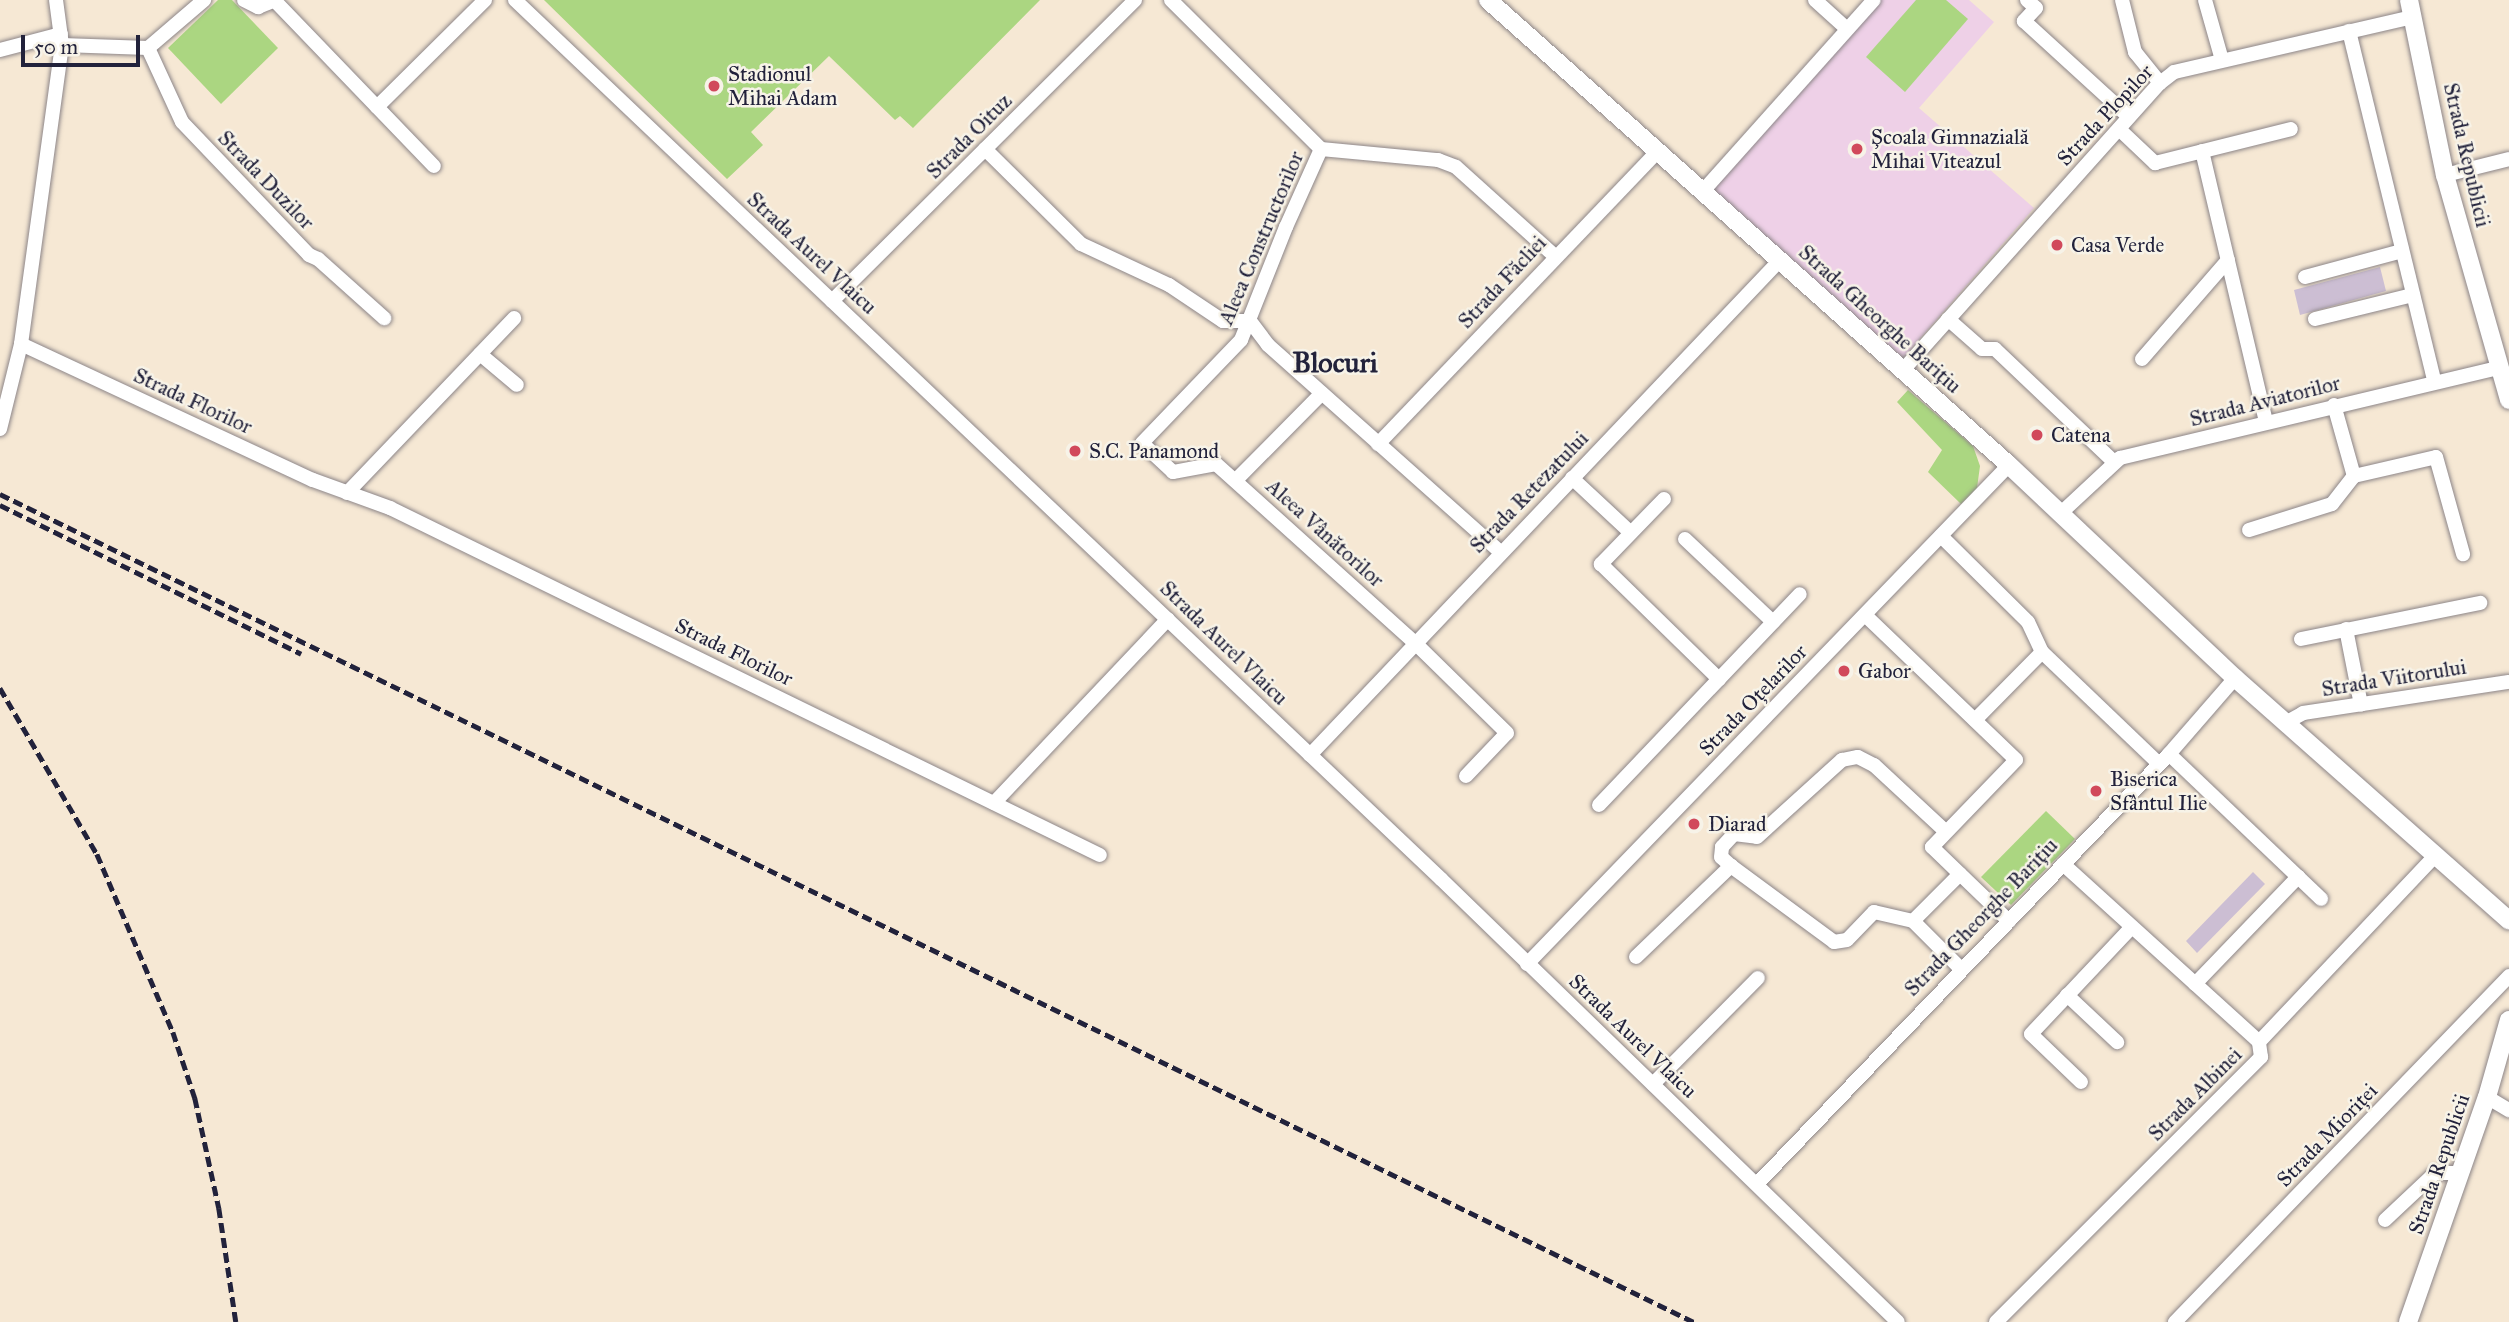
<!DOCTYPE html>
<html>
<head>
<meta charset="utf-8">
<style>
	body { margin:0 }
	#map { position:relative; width:2509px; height:1322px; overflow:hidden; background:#f6e8d4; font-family:"IM FELL Great Primer",serif }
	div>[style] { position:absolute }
	.built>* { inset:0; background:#eed0e7 }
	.industrial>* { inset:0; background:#ccbed3 }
	.green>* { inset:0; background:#abd681 }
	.roads { filter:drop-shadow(0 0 2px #8c8588) drop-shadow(0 0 2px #8c8588) }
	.minor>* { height:14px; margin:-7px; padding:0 7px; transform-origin:7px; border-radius:7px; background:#fff }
	.tertiary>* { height:18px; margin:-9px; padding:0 9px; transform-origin:9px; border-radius:9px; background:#fff }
	.rail>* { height:4.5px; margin-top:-2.25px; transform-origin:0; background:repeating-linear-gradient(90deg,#22223b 0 10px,transparent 0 15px) }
	.dots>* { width:19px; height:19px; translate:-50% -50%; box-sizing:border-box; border:4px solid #f7f3e8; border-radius:50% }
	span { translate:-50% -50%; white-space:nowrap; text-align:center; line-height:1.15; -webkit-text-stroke:5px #f7f3e8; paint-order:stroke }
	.poi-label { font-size:21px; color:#22223b }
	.left { translate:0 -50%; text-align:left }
	.street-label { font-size:21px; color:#22223b }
	.district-label { font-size:28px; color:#22223b; font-weight:700 }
	.scale { position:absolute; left:21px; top:35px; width:119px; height:32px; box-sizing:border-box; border:4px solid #22223b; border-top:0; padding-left:9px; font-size:21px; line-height:24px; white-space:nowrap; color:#22223b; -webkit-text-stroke:5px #f7f3e8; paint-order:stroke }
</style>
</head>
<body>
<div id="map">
	<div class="built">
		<i style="clip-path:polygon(1877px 0,1969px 0,1994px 22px,1919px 108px,2034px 208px,1903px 358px,1711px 190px)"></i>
	</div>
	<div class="industrial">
		<i style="clip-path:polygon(2380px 267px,2386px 291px,2300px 315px,2294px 290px)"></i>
		<i style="clip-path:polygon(2253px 872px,2265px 884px,2197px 953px,2186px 941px)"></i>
	</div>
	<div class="green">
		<i style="clip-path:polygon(218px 0,232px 0,278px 48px,221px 104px,168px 48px)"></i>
		<i style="clip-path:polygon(544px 0,1040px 0,913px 128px,900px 116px,895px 120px,829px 56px,751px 132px,763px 145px,727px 179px)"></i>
		<i style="clip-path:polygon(1916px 0,1946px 0,1968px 19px,1905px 92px,1866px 57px)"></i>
		<i style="clip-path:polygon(1908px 390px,1973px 446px,1980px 466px,1977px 488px,1961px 504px,1928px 472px,1942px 450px,1897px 402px)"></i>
		<i style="clip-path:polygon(2046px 811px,2075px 839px,2011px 905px,1981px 877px)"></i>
	</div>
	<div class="roads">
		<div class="minor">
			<i style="left:244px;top:0;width:16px;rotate:27deg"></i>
			<i style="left:258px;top:7px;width:18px;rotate:-22deg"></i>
			<i style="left:515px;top:0;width:1277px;rotate:43.51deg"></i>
			<i style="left:1441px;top:879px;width:636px;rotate:44.11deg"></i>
			<i style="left:1171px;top:0;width:211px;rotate:44.8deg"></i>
			<i style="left:1815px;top:0;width:43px;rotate:42.2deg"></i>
			<i style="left:2027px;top:0;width:12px;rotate:42deg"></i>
			<i style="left:2036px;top:8px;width:18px;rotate:133deg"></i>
			<i style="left:2024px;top:21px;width:142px;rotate:42.4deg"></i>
			<i style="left:2122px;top:0;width:54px;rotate:76deg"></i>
			<i style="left:2135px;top:52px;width:40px;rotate:51deg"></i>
			<i style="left:2205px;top:0;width:62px;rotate:74.2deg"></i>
			<i style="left:275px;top:1px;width:229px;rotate:46.1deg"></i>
			<i style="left:2349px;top:31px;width:360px;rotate:76.3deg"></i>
			<i style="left:62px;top:45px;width:86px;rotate:2deg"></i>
			<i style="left:148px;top:48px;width:74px;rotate:-40.6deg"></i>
			<i style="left:148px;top:48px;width:81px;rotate:65.3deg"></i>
			<i style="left:182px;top:122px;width:184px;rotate:46.3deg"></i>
			<i style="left:309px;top:255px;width:10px;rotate:24deg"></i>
			<i style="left:318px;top:259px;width:89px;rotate:41.8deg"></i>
			<i style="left:0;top:50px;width:63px;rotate:-14.7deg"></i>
			<i style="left:377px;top:107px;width:152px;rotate:-44.7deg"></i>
			<i style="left:2119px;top:129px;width:50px;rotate:43.4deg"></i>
			<i style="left:2155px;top:163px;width:140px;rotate:-14deg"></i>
			<i style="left:985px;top:149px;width:135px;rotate:44.7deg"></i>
			<i style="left:1081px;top:244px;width:97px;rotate:25deg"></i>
			<i style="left:1169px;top:285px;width:65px;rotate:33.7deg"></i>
			<i style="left:1223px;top:321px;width:27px"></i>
			<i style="left:2202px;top:151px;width:278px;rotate:76.7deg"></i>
			<i style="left:2445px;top:175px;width:66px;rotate:-14deg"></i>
			<i style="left:1703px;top:191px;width:256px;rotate:-48.2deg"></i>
			<i style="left:2305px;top:277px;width:100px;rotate:-15deg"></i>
			<i style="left:832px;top:301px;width:427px;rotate:-44.8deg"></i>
			<i style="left:1948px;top:319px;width:45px;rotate:41.4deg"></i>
			<i style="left:1982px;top:349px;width:13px"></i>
			<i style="left:1995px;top:349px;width:164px;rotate:43.5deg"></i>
			<i style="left:2315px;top:319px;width:101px;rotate:-13.8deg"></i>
			<i style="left:1250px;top:321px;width:30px;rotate:53deg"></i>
			<i style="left:1268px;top:345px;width:311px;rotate:41.7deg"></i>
			<i style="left:21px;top:344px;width:322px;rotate:25deg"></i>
			<i style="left:313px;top:480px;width:82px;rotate:20deg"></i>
			<i style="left:390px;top:508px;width:790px;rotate:26.05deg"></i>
			<i style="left:480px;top:354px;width:48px;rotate:40deg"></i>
			<i style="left:2142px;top:359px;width:131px;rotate:-49deg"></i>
			<i style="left:1903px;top:370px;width:385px;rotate:-48.2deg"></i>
			<i style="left:2160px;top:83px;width:18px;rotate:-38deg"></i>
			<i style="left:2174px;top:72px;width:245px;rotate:-13deg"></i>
			<i style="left:2334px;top:405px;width:74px;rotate:74.3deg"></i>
			<i style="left:0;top:429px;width:88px;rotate:-76.1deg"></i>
			<i style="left:21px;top:344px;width:302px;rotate:-82.2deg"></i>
			<i style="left:62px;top:45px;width:45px;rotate:-97.6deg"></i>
			<i style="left:1378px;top:444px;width:405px;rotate:-46.3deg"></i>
			<i style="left:1572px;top:478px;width:79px;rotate:43deg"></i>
			<i style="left:1236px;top:480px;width:122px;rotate:-45.3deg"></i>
			<i style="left:347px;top:493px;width:242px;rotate:-46.3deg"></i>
			<i style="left:1664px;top:499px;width:91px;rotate:134.1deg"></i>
			<i style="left:1601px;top:564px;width:165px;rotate:44.3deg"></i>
			<i style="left:2061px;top:513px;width:81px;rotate:-43deg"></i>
			<i style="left:2120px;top:458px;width:390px;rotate:-13.4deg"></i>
			<i style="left:2249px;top:530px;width:87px;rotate:-17.4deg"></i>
			<i style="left:2332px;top:504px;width:36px;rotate:-52deg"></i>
			<i style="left:2354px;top:476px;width:84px;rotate:-13deg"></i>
			<i style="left:2436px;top:457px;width:101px;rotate:74.4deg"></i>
			<i style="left:1941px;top:536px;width:122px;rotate:44.7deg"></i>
			<i style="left:2028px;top:622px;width:33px;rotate:65deg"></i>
			<i style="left:1685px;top:539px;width:121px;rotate:43.3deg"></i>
			<i style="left:1865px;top:615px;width:209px;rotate:43.8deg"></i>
			<i style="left:2016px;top:760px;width:121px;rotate:134deg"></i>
			<i style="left:1932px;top:847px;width:107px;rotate:43.9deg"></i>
			<i style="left:2346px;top:629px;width:77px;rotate:78.8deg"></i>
			<i style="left:2301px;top:639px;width:183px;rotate:-11.4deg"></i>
			<i style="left:1975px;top:720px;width:95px;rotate:-45.4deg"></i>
			<i style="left:2042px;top:652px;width:162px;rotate:43.7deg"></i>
			<i style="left:2287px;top:722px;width:18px;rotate:-29deg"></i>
			<i style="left:2303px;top:713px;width:208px;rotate:-8.6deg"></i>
			<i style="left:2169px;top:754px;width:210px;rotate:43.6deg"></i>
			<i style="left:1310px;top:755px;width:683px;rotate:-46.48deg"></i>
			<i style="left:1466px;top:776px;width:59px;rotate:-46.4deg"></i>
			<i style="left:1507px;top:733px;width:129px;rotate:-135.6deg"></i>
			<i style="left:1415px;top:643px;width:268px;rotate:-138deg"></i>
			<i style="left:1216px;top:464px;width:44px;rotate:169.5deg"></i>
			<i style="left:1173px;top:472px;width:42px;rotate:-136.9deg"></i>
			<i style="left:1142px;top:443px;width:143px;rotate:-46.1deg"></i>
			<i style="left:1241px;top:340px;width:122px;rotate:-68.3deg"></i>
			<i style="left:1286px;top:227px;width:85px;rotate:-65.8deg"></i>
			<i style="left:1321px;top:149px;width:118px;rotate:5.4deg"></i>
			<i style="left:1438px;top:160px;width:19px;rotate:21deg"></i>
			<i style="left:1456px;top:167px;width:133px;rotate:42deg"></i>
			<i style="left:994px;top:803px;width:253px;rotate:-46.6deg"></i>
			<i style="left:1599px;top:805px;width:291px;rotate:-46.4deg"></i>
			<i style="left:2063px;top:864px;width:265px;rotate:42.2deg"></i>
			<i style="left:1731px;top:866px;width:128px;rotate:36.4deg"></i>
			<i style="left:1834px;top:942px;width:13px;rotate:-9deg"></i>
			<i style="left:1847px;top:940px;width:39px;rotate:-46deg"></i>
			<i style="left:1874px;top:912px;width:40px;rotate:13deg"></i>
			<i style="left:1960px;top:874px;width:66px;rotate:135deg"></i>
			<i style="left:1913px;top:921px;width:69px;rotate:45deg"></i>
			<i style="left:1636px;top:957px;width:132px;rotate:-43.8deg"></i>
			<i style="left:1731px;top:866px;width:13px;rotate:-138deg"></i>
			<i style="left:1721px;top:857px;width:10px;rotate:-84deg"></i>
			<i style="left:1722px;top:847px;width:18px;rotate:-47deg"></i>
			<i style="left:1734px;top:834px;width:23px;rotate:7deg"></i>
			<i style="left:1757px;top:837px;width:115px;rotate:-42.2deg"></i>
			<i style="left:1842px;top:760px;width:16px;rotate:-11deg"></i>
			<i style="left:1858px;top:757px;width:18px;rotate:27deg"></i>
			<i style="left:1874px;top:765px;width:98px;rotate:42.9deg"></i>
			<i style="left:1527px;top:964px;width:694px;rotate:-45.99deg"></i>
			<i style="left:2195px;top:984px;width:149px;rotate:-46.1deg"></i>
			<i style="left:2067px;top:995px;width:69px;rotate:43.2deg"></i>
			<i style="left:2081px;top:1082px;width:69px;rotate:-136.2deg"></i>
			<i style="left:2031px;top:1034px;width:147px;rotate:-46.7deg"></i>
			<i style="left:1653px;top:1084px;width:149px;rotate:-45.3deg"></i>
			<i style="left:2487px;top:1097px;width:26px;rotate:31deg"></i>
			<i style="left:1757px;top:1184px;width:596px;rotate:-46.22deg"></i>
			<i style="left:2169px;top:754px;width:101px;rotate:-49deg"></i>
			<i style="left:2385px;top:1220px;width:69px;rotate:-43.2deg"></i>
			<i style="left:2435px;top:1173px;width:25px"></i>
			<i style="left:1996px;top:1322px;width:375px;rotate:-45deg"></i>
			<i style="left:2261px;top:1057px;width:15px;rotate:-98deg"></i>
			<i style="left:2259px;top:1042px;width:256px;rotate:-46.6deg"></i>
			<i style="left:2175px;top:1322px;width:481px;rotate:-46deg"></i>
		</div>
		<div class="tertiary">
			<i style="left:1488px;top:0;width:698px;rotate:41.75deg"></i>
			<i style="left:2009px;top:465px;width:311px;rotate:43.3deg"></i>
			<i style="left:2235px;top:678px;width:366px;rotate:41.5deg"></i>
			<i style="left:2409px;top:0;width:179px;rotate:78.4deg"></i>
			<i style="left:2445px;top:175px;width:234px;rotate:74.1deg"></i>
			<i style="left:2408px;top:1322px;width:238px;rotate:-70.7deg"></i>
			<i style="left:2487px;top:1097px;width:80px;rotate:-74.1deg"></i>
		</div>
	</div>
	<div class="rail">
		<i style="left:0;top:494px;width:1886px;rotate:26.05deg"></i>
		<i style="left:0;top:505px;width:336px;rotate:26.3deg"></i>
		<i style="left:0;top:688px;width:192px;rotate:59.7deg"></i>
		<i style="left:97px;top:854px;width:194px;rotate:66.9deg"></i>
		<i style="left:173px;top:1032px;width:70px;rotate:71.6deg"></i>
		<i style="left:195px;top:1098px;width:113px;rotate:77.7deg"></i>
		<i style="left:219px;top:1208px;width:115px;rotate:81.5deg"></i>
	</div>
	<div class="dots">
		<i style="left:714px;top:86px;background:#d1495b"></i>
		<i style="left:1857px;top:149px;background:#d1495b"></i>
		<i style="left:2057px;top:245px;background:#d1495b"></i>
		<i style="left:2037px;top:435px;background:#d1495b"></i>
		<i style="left:1075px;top:451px;background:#d1495b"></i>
		<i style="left:1844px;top:671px;background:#d1495b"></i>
		<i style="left:2096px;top:791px;background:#d1495b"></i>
		<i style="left:1694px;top:824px;background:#d1495b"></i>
	</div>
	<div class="poi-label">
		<span class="left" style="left:728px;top:86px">Stadionul<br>Mihai Adam</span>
		<span class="left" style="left:1871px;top:149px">Școala Gimnazială<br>Mihai Viteazul</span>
		<span class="left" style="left:2071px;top:245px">Casa Verde</span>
		<span class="left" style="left:2051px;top:435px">Catena</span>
		<span class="left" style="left:1089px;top:451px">S.C. Panamond</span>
		<span class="left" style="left:1858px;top:671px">Gabor</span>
		<span class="left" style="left:2110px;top:791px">Biserica<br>Sfântul Ilie</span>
		<span class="left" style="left:1708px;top:824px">Diarad</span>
	</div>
	<div class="street-label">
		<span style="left:2105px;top:115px;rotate:-47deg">Strada Plopilor</span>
		<span style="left:969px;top:136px;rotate:-45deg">Strada Oituz</span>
		<span style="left:2467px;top:155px;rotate:77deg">Strada Republicii</span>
		<span style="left:266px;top:180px;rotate:46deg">Strada Duzilor</span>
		<span style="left:1261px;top:238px;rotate:-67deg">Aleea Constructorilor</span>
		<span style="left:812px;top:253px;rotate:43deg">Strada Aurel Vlaicu</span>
		<span style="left:1502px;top:282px;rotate:-47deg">Strada Făcliei</span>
		<span style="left:1880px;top:319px;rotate:42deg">Strada Gheorghe Barițiu</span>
		<span style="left:193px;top:401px;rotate:25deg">Strada Florilor</span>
		<span style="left:2265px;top:401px;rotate:-14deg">Strada Aviatorilor</span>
		<span style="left:1529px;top:492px;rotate:-46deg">Strada Retezatului</span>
		<span style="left:1325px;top:533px;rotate:42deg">Aleea Vânătorilor</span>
		<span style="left:1224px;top:643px;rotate:44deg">Strada Aurel Vlaicu</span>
		<span style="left:734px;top:652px;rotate:26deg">Strada Florilor</span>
		<span style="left:2394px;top:678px;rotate:-9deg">Strada Viitorului</span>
		<span style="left:1753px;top:700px;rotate:-46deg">Strada Oțelarilor</span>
		<span style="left:1981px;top:917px;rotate:-46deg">Strada Gheorghe Barițiu</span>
		<span style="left:1633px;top:1036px;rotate:44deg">Strada Aurel Vlaicu</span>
		<span style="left:2195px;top:1094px;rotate:-45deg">Strada Albinei</span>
		<span style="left:2327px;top:1135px;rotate:-46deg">Strada Mioriței</span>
		<span style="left:2439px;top:1164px;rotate:-71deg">Strada Republicii</span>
	</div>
	<div class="district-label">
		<span style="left:1335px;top:363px">Blocuri</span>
	</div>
	<div class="scale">50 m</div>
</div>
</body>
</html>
